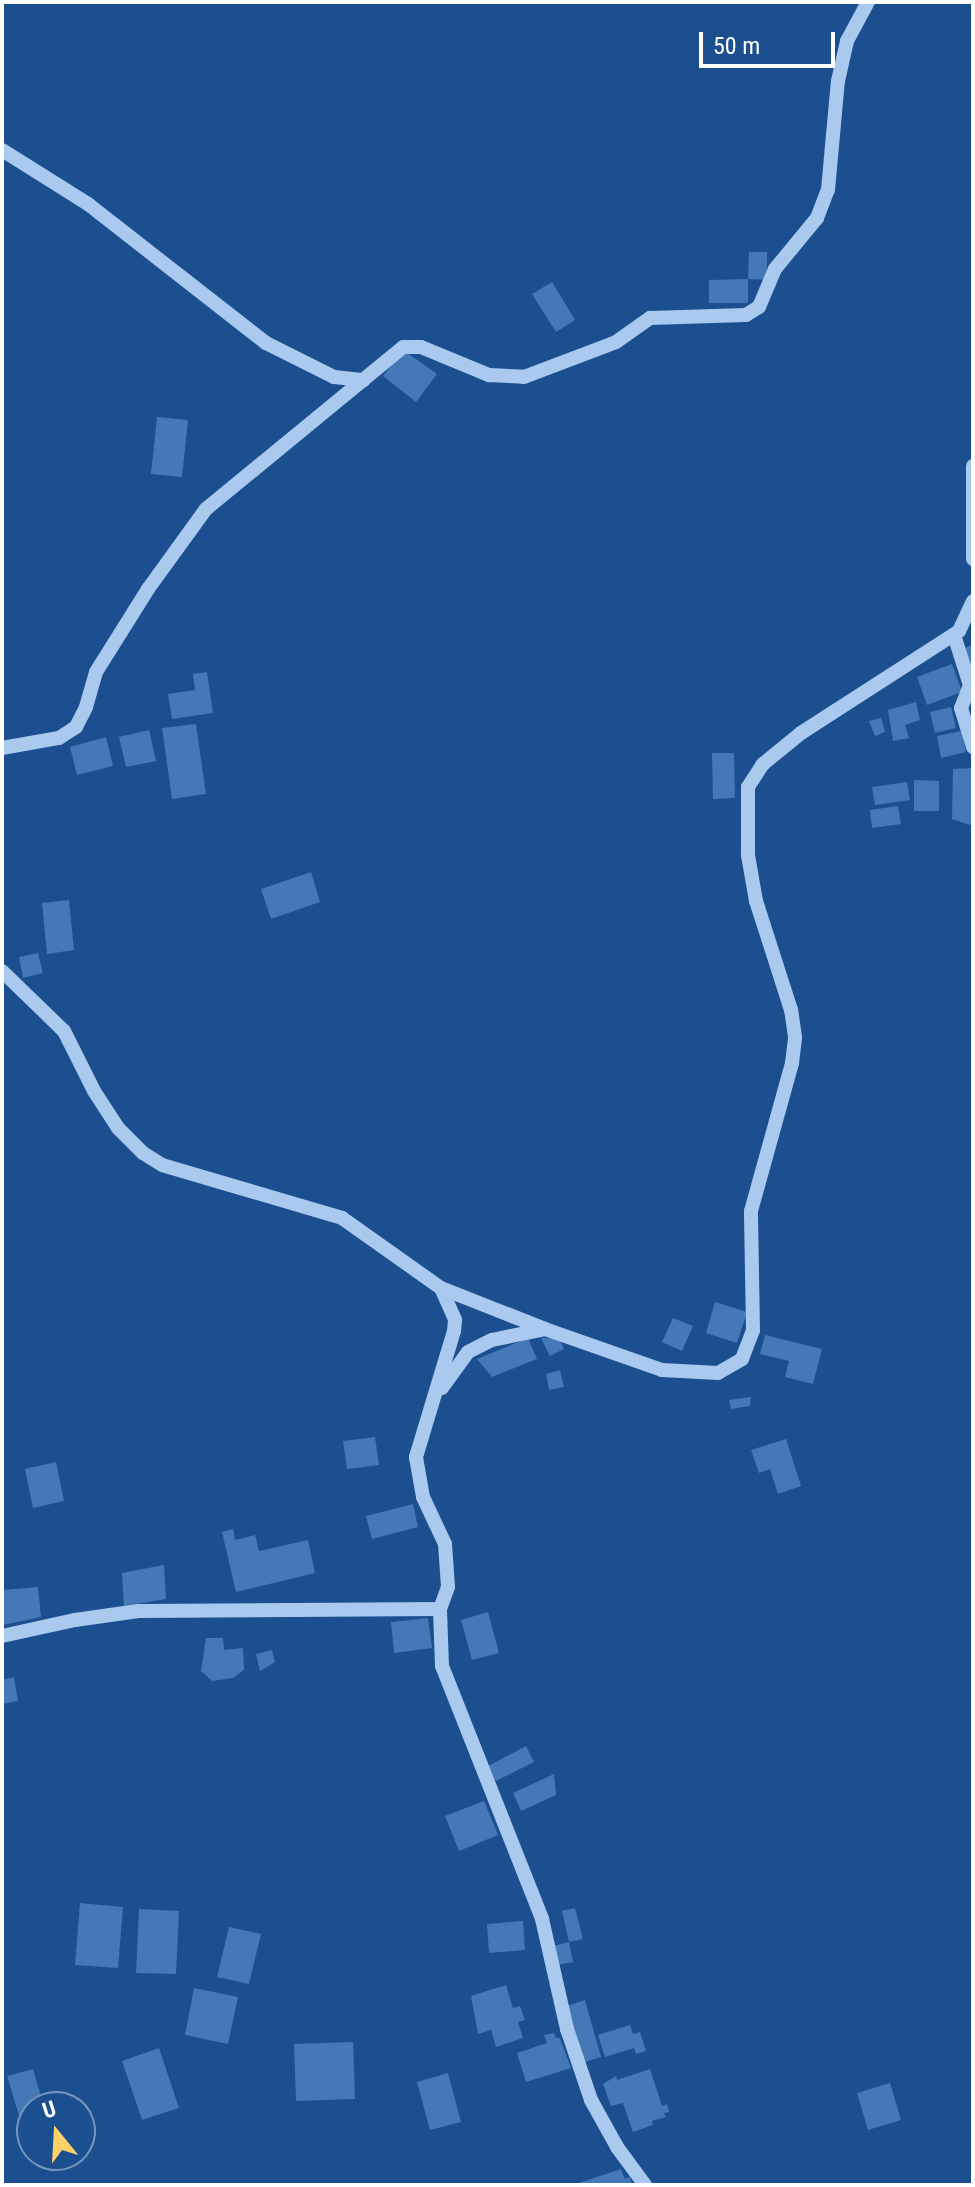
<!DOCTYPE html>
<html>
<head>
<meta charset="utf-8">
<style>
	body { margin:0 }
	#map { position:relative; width:975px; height:2187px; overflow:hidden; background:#1b4f8f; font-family:"Roboto Condensed",sans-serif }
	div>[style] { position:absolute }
	.building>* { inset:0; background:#4478b7 }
	.minor>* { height:14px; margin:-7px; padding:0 7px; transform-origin:7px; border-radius:7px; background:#a9c9ee }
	span { translate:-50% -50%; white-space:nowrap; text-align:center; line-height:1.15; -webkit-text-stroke:6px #1b4f8f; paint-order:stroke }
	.frame { position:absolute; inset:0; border:4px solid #fff; pointer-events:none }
	.north { position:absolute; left:16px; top:2091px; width:80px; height:80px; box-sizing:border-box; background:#1b4f8f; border:2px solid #7695bc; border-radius:50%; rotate:342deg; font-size:22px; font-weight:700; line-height:32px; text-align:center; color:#fff }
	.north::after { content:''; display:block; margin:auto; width:28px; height:36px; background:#ffd166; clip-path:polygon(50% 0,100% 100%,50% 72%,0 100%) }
	.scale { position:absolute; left:699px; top:32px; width:136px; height:36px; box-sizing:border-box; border:4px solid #fff; border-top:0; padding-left:10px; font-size:24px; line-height:28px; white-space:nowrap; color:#fff; -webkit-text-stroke:6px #1b4f8f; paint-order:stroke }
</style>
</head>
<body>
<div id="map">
	<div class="building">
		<i style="clip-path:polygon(749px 252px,767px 252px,767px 280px,748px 279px)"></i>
		<i style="clip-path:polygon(748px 279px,748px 303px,709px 303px,709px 280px)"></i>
		<i style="clip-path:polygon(552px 282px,575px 320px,556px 332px,532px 294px)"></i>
		<i style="clip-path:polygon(403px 350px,437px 374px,416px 402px,383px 376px)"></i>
		<i style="clip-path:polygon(157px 417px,188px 420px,182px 477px,151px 474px)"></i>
		<i style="clip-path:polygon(973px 644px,973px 662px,970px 664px,963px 649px)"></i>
		<i style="clip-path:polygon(952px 664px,962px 692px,927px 705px,917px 677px)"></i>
		<i style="clip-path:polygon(207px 672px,213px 713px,172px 719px,168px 694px,195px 690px,193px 674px)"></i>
		<i style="clip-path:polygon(916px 702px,920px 720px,905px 725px,909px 738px,893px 741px,888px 710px)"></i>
		<i style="clip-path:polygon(951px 707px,956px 728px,935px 733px,930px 712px)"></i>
		<i style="clip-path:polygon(881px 718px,885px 732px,875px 736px,869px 721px)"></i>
		<i style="clip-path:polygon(196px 724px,206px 794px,172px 799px,162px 728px)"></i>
		<i style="clip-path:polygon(149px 730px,156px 761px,126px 767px,119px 737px)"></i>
		<i style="clip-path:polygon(961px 731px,966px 752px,941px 758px,937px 736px)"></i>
		<i style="clip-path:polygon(106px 737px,113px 766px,77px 775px,70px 747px)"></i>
		<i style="clip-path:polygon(712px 753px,734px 753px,735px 798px,713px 799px)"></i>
		<i style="clip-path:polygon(973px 768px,973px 826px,952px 819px,953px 769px)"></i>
		<i style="clip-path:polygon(914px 780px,939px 781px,939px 811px,914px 811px)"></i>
		<i style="clip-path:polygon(907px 782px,910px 800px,875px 805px,872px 787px)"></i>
		<i style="clip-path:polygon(898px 806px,901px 824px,872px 828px,870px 810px)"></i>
		<i style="clip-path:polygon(311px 872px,320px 902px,271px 919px,261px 889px)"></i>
		<i style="clip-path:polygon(69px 900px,74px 950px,47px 954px,42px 903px)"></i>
		<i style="clip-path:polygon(38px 953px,43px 973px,23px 978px,19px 957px)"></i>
		<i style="clip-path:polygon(715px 1302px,747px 1312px,737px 1343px,706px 1333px)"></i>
		<i style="clip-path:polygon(673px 1318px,693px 1326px,682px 1351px,662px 1342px)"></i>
		<i style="clip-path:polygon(765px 1335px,822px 1349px,813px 1384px,785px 1377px,789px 1361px,760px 1354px)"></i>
		<i style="clip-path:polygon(528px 1338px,537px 1359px,492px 1377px,477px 1359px)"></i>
		<i style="clip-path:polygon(541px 1338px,559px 1338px,564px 1349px,550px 1356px)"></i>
		<i style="clip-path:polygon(560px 1370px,564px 1387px,549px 1390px,546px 1374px)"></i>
		<i style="clip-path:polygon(751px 1397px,750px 1406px,731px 1409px,729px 1400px)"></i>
		<i style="clip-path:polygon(375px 1437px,379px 1465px,347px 1469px,343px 1441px)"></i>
		<i style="clip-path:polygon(786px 1439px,801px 1486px,778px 1494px,770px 1469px,759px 1473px,751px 1450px)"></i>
		<i style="clip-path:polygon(56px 1462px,64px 1501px,33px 1508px,25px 1469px)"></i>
		<i style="clip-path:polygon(413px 1504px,418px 1527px,372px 1539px,366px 1516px)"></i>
		<i style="clip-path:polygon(233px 1529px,235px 1540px,255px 1535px,259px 1551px,308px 1540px,315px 1573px,236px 1592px,222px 1532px)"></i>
		<i style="clip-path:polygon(164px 1565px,166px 1599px,124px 1606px,122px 1573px)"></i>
		<i style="clip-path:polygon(38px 1587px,41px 1617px,3px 1625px,2px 1590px)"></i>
		<i style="clip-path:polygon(488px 1612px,499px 1653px,472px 1660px,461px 1620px)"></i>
		<i style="clip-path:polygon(428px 1618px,432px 1648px,394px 1653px,391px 1622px)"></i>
		<i style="clip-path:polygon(206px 1638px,223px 1638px,224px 1650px,243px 1648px,244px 1670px,233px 1678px,212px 1681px,201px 1671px)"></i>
		<i style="clip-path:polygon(272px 1650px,275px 1662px,260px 1671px,256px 1654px)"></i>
		<i style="clip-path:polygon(14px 1677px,18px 1701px,2px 1704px,2px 1680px)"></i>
		<i style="clip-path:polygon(526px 1746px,534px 1762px,496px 1781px,488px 1766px)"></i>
		<i style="clip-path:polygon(554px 1774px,556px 1795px,521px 1811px,513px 1793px)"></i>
		<i style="clip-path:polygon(484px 1801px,498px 1835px,459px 1851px,445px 1816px)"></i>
		<i style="clip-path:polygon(80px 1903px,123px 1907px,118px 1968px,75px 1965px)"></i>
		<i style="clip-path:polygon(575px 1908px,583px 1939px,569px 1942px,573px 1962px,557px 1965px,553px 1946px,569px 1942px,562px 1911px)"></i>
		<i style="clip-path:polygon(139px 1909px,179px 1911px,176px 1974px,136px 1973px)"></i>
		<i style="clip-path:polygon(523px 1921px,525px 1950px,489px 1953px,487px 1924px)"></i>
		<i style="clip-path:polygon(229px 1927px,261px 1934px,249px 1984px,217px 1977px)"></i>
		<i style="clip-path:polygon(506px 1985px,513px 2008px,520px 2006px,525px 2020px,518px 2022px,523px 2038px,496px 2047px,491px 2030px,478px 2034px,471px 1996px)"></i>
		<i style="clip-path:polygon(194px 1988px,238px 1997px,228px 2044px,185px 2035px)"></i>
		<i style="clip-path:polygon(585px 2000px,601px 2057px,582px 2063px,567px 2006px)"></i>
		<i style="clip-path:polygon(630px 2025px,633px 2034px,640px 2032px,646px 2051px,636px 2054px,634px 2048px,605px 2057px,598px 2035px)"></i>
		<i style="clip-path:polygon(554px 2033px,556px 2038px,560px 2038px,571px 2068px,526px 2082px,517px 2053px,547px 2043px,544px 2035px)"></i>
		<i style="clip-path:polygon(353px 2042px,355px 2099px,296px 2101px,294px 2044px)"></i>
		<i style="clip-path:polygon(159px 2048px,179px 2108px,142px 2120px,122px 2061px)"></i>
		<i style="clip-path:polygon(33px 2069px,44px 2107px,32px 2107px,32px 2119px,21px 2122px,7px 2076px)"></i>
		<i style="clip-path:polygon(650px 2069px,662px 2106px,667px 2104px,669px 2112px,664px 2113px,666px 2117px,652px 2121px,653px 2125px,633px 2132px,623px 2103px,611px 2106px,603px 2084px,616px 2076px,617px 2080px)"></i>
		<i style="clip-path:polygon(448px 2073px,461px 2122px,430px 2130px,417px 2082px)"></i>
		<i style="clip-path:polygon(890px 2083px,901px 2120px,868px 2130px,857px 2093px)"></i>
		<i style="clip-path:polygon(621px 2169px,625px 2179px,630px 2177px,632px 2185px,573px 2185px)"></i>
	</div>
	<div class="minor">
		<i style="left:2px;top:150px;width:102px;rotate:32.1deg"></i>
		<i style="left:88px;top:204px;width:226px;rotate:38deg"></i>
		<i style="left:266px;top:343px;width:76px;rotate:26.6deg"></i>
		<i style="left:334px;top:377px;width:30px;rotate:6deg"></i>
		<i style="left:973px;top:466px;width:93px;rotate:90deg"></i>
		<i style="left:954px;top:635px;width:52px;rotate:72.3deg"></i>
		<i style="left:970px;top:685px;width:25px;rotate:111deg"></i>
		<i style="left:961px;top:708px;width:41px;rotate:72.9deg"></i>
		<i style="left:2px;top:748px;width:58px;rotate:-10deg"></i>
		<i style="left:59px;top:738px;width:20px;rotate:-33deg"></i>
		<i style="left:76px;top:727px;width:22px;rotate:-63deg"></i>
		<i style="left:86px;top:707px;width:36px;rotate:-74deg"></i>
		<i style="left:96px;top:672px;width:98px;rotate:-57.9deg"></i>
		<i style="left:148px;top:589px;width:99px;rotate:-54.1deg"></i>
		<i style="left:206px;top:509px;width:255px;rotate:-39.4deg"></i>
		<i style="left:403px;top:347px;width:18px"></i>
		<i style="left:421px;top:347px;width:74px;rotate:22.4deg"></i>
		<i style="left:489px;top:375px;width:35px;rotate:3deg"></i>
		<i style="left:524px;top:377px;width:98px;rotate:-20.8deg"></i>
		<i style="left:616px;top:342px;width:42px;rotate:-35.2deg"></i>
		<i style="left:650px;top:318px;width:96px;rotate:-1.8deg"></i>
		<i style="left:746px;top:315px;width:15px;rotate:-32deg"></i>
		<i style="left:759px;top:307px;width:41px;rotate:-67.2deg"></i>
		<i style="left:775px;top:269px;width:66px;rotate:-50.5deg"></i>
		<i style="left:817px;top:218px;width:30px;rotate:-69deg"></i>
		<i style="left:828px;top:190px;width:109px;rotate:-84.8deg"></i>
		<i style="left:838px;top:81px;width:41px;rotate:-77.3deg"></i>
		<i style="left:847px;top:41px;width:44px;rotate:-61.7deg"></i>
		<i style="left:2px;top:971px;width:86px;rotate:44.1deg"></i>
		<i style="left:64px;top:1031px;width:67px;rotate:63.4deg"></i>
		<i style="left:94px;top:1091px;width:44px;rotate:57deg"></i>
		<i style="left:118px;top:1128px;width:35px;rotate:45deg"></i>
		<i style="left:143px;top:1153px;width:22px;rotate:32deg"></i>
		<i style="left:162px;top:1165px;width:188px;rotate:16.4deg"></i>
		<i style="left:342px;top:1218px;width:121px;rotate:35.3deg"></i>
		<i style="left:441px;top:1288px;width:112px;rotate:21.5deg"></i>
		<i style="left:545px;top:1329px;width:124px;rotate:19.3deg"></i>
		<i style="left:662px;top:1370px;width:56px;rotate:3.1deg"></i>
		<i style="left:718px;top:1373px;width:28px;rotate:-30deg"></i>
		<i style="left:742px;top:1359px;width:31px;rotate:-69deg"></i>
		<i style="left:753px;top:1330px;width:119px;rotate:-91deg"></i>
		<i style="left:751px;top:1211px;width:154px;rotate:-74.5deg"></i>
		<i style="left:792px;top:1063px;width:26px;rotate:-83deg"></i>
		<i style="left:795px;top:1037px;width:27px;rotate:-98deg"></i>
		<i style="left:791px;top:1010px;width:114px;rotate:-107.8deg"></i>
		<i style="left:756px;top:901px;width:47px;rotate:-99.9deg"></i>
		<i style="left:748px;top:855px;width:68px;rotate:-90deg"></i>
		<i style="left:748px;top:787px;width:27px;rotate:-57deg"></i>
		<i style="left:763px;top:764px;width:49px;rotate:-39.2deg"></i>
		<i style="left:801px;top:733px;width:188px;rotate:-32.8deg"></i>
		<i style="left:959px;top:631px;width:33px;rotate:-65deg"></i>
		<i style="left:441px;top:1288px;width:35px;rotate:66deg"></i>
		<i style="left:455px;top:1320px;width:11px;rotate:95deg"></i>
		<i style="left:454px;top:1331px;width:132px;rotate:106.8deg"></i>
		<i style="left:416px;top:1457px;width:41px;rotate:80.1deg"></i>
		<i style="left:423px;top:1497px;width:52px;rotate:64.9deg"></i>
		<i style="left:445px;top:1544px;width:43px;rotate:86deg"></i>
		<i style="left:448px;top:1587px;width:23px;rotate:110deg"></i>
		<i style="left:440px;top:1609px;width:57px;rotate:88deg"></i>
		<i style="left:442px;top:1666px;width:272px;rotate:68.4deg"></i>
		<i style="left:542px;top:1919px;width:113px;rotate:77.2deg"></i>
		<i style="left:567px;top:2029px;width:75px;rotate:71.3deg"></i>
		<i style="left:591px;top:2100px;width:54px;rotate:61deg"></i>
		<i style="left:617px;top:2147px;width:47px;rotate:53.6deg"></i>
		<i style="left:442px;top:1388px;width:44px;rotate:-54.2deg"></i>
		<i style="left:468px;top:1352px;width:27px;rotate:-27deg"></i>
		<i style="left:492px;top:1340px;width:54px;rotate:-11.7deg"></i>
		<i style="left:2px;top:1636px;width:75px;rotate:-12.4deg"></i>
		<i style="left:75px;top:1620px;width:64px;rotate:-8.1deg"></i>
		<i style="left:138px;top:1611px;width:302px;rotate:-0.4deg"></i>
	</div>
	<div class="frame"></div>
	<div class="north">U</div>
	<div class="scale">50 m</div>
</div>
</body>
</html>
